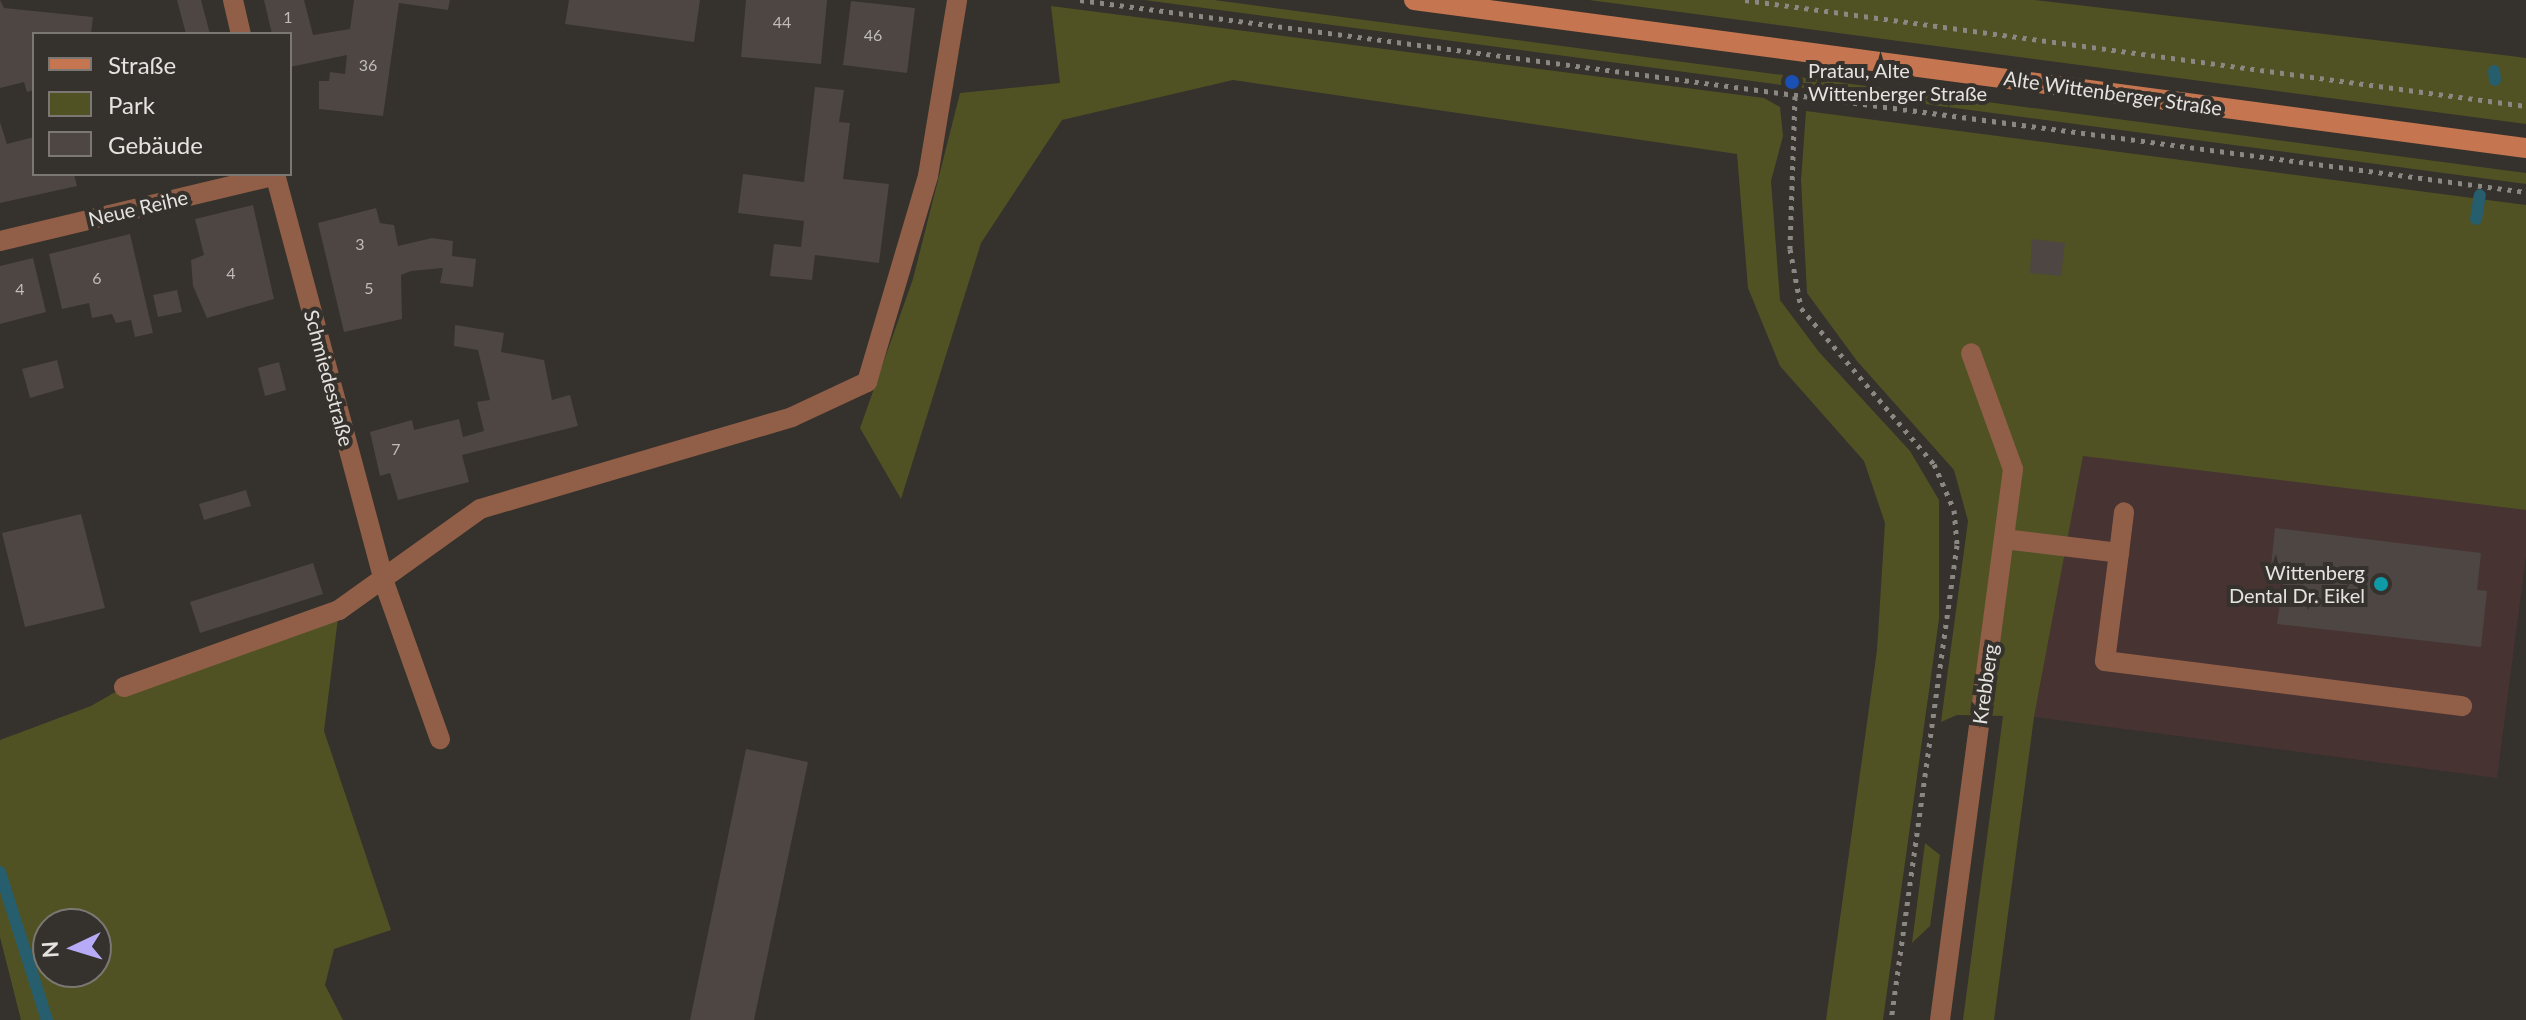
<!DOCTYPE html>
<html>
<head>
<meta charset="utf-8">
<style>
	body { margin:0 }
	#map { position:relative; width:2526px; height:1020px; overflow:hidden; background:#35312c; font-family:Lato,sans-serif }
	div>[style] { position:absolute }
	.commercial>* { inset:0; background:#483333 }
	.green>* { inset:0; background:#505224 }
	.stream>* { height:12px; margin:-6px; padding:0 6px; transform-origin:6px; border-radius:6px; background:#275e6e }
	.building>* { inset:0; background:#4d4643 }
	.path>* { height:5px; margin-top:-2.5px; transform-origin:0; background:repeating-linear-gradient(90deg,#8b8884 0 4px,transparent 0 10px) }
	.lane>* { height:20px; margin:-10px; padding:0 10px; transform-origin:10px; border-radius:10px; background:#915f47 }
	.street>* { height:20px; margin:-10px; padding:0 10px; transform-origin:10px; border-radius:10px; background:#915f47 }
	.secondary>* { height:20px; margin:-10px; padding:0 10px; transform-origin:10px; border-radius:10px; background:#c57650 }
	.dots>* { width:22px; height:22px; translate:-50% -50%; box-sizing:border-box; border:4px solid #35312c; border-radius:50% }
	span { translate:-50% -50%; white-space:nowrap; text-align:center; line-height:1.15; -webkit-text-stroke:8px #35312c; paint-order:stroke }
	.number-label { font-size:16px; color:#bfbcb9 }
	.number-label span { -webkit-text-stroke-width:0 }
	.poi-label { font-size:20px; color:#e5e3e0 }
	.left { translate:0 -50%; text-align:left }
	.right { translate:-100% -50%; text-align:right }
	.street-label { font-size:20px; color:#e5e3e0 }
	.legend { position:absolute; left:32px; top:32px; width:260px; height:144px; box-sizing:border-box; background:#35312c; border:2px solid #7b7874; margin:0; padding:10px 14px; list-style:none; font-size:24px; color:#e5e3e0 }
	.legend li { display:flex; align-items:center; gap:16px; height:40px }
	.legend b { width:40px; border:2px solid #7b7874 }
	.north { position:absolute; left:32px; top:908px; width:80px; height:80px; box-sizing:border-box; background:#35312c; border:2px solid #7b7874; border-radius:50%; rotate:266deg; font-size:22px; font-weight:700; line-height:32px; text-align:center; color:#e5e3e0 }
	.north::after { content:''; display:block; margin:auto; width:28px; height:36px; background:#b7abf8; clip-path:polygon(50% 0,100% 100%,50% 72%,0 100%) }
</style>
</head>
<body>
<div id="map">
	<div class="commercial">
		<i style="clip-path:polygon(2083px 455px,2526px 510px,2526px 556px,2497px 778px,2034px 717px)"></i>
	</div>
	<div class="green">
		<i style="clip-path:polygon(1144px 0,1214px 0,2526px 173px,2526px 184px)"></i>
		<i style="clip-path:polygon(1589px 0,2035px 0,2511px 56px,2526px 58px,2526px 124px)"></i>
		<i style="clip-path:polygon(1051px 6px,1764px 98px,1780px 107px,1783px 136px,1771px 181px,1780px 300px,1819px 352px,1910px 451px,1939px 500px,1939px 619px,1883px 1020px,1826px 1020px,1877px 650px,1885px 523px,1864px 461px,1780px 366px,1748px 288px,1737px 154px,1233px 80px,1062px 120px,981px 243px,901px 499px,860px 428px,913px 279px,960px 93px,1060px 83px)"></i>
		<i style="clip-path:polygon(1806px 111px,2526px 205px,2526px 510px,2083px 456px,2034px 717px,1994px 1020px,1963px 1020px,2003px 716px,1957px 715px,1941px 722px,1968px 521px,1954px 470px,1857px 361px,1807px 293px,1801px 180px)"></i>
		<i style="clip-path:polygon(evenodd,339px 610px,324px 731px,391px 930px,334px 949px,325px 985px,343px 1020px,21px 1020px,0 937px,0 740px,91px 706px,124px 687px,339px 610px,48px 924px,96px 924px,96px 972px,48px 972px,48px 924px)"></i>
		<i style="clip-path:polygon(1925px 843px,1940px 855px,1930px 926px,1912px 943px)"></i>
	</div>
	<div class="stream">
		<i style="left:2494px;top:71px;width:9px;rotate:84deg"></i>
		<i style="left:2476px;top:219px;width:24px;rotate:-81deg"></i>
		<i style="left:0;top:872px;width:155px;rotate:72.4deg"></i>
	</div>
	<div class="building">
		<i style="clip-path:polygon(0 0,4px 8px,93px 17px,91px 34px,34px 34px,34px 90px,27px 92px,24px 82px,0 88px)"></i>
		<i style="clip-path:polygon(177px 0,201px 0,210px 34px,186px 34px)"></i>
		<i style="clip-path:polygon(264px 0,304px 0,313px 35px,350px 29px,354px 0,450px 0,448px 10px,399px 3px,383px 116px,319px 109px,319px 81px,329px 81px,330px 72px,345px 74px,347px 55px,290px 67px,290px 34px,272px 34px)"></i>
		<i style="clip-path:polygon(569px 0,700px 0,694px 42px,565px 24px)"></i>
		<i style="clip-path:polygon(746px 0,827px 0,821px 64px,741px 57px)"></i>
		<i style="clip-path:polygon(851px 1px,915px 8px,907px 73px,843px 65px)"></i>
		<i style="clip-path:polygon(815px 87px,844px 90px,839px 122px,850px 123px,843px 179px,889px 184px,879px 263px,815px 255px,812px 280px,770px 276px,774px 244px,801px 247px,804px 221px,738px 213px,743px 174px,804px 182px)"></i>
		<i style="clip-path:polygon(0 122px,7px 144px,34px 137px,34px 174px,74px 174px,77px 186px,0 203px)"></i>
		<i style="clip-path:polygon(253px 205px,274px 299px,207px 318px,193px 286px,191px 260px,204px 255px,195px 219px)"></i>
		<i style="clip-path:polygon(376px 208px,380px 223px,394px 225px,398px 246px,432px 238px,453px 241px,452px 256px,476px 259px,473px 287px,440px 283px,443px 268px,411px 271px,401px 275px,402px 319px,344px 332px,318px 223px)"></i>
		<i style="clip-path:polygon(130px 234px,153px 333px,135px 337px,131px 320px,116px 323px,112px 314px,92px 318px,89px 303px,62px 309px,49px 254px)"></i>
		<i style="clip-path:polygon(2032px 239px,2065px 243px,2061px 276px,2030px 273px)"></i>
		<i style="clip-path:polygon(33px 258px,46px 312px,0 324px,0 266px)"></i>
		<i style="clip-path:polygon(177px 290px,182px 312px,158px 317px,153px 295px)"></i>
		<i style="clip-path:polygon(455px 325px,504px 333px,501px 352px,544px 360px,552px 400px,570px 395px,578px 426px,462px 455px,469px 482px,398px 500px,390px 473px,380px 476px,370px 432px,412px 420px,414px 430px,459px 419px,463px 437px,484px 431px,477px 402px,490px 400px,478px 350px,454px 346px)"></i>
		<i style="clip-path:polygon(57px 360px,64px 388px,30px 398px,22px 369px)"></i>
		<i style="clip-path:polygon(279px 362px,286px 390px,265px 396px,258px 368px)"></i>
		<i style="clip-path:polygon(246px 490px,251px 506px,204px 520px,199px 504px)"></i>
		<i style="clip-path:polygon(81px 514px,105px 608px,25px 627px,2px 533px)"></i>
		<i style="clip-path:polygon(2275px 528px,2481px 553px,2477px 590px,2487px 591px,2481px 647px,2277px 624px,2284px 578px,2270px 575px)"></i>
		<i style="clip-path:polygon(313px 563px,323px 594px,200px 633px,190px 602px)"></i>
		<i style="clip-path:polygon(746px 749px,808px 762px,754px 1020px,690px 1020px)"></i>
	</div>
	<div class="path">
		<i style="left:1080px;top:0;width:1459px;rotate:7.56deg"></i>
		<i style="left:1745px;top:0;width:788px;rotate:7.73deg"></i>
		<i style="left:1795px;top:96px;width:153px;rotate:91.9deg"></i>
		<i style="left:1790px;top:249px;width:60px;rotate:79.4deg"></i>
		<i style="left:1801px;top:308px;width:205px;rotate:49.6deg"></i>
		<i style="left:1934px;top:464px;width:50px;rotate:66.5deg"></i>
		<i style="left:1954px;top:510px;width:35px;rotate:85deg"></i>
		<i style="left:1957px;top:545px;width:480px;rotate:97.9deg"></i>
	</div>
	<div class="lane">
		<i style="left:2004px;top:539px;width:116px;rotate:6.9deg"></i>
		<i style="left:2119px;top:553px;width:109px;rotate:97.4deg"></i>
		<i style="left:2105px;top:661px;width:360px;rotate:7.2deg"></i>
		<i style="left:2119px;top:553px;width:41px;rotate:-83deg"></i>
		<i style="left:384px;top:582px;width:167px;rotate:70.4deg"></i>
		<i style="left:124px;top:687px;width:228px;rotate:-19.7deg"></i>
		<i style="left:339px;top:610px;width:173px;rotate:-35.6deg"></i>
		<i style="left:480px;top:509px;width:325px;rotate:-16.4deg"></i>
		<i style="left:792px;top:417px;width:83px;rotate:-25deg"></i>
		<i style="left:867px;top:382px;width:215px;rotate:-73.5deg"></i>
		<i style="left:928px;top:176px;width:178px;rotate:-80.6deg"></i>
		<i style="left:1940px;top:1020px;width:556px;rotate:-82.45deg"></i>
		<i style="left:2013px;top:469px;width:123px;rotate:-109.9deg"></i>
	</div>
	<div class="street">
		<i style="left:233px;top:0;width:35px;rotate:77deg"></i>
		<i style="left:275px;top:174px;width:422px;rotate:75deg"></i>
		<i style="left:0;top:241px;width:284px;rotate:-13.4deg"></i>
	</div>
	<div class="secondary">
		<i style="left:1414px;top:0;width:1122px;rotate:7.58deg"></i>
	</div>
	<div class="dots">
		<i style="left:1792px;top:82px;background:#1a4fb4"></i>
		<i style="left:2381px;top:584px;background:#0f9aa8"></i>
	</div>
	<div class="number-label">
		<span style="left:288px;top:17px">1</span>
		<span style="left:782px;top:22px">44</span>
		<span style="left:873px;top:35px">46</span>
		<span style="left:368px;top:65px">36</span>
		<span style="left:360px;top:244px">3</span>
		<span style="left:231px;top:273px">4</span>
		<span style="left:97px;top:278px">6</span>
		<span style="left:369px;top:288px">5</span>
		<span style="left:20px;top:289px">4</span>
		<span style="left:396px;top:449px">7</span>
	</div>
	<div class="poi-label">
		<span class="left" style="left:1808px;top:82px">Pratau, Alte<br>Wittenberger Straße</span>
		<span class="right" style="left:2365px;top:584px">Wittenberg<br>Dental Dr. Eikel</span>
	</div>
	<div class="street-label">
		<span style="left:2113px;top:93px;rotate:8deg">Alte Wittenberger Straße</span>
		<span style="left:138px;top:208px;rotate:-13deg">Neue Reihe</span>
		<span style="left:329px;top:378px;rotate:75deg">Schmiedestraße</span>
		<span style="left:1985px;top:684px;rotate:-82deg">Krebberg</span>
	</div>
	<ul class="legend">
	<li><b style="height:10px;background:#c57650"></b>Straße</li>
	<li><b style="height:22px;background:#505224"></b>Park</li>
	<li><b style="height:22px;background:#4d4643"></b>Gebäude</li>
	</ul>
	<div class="north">N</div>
</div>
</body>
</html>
